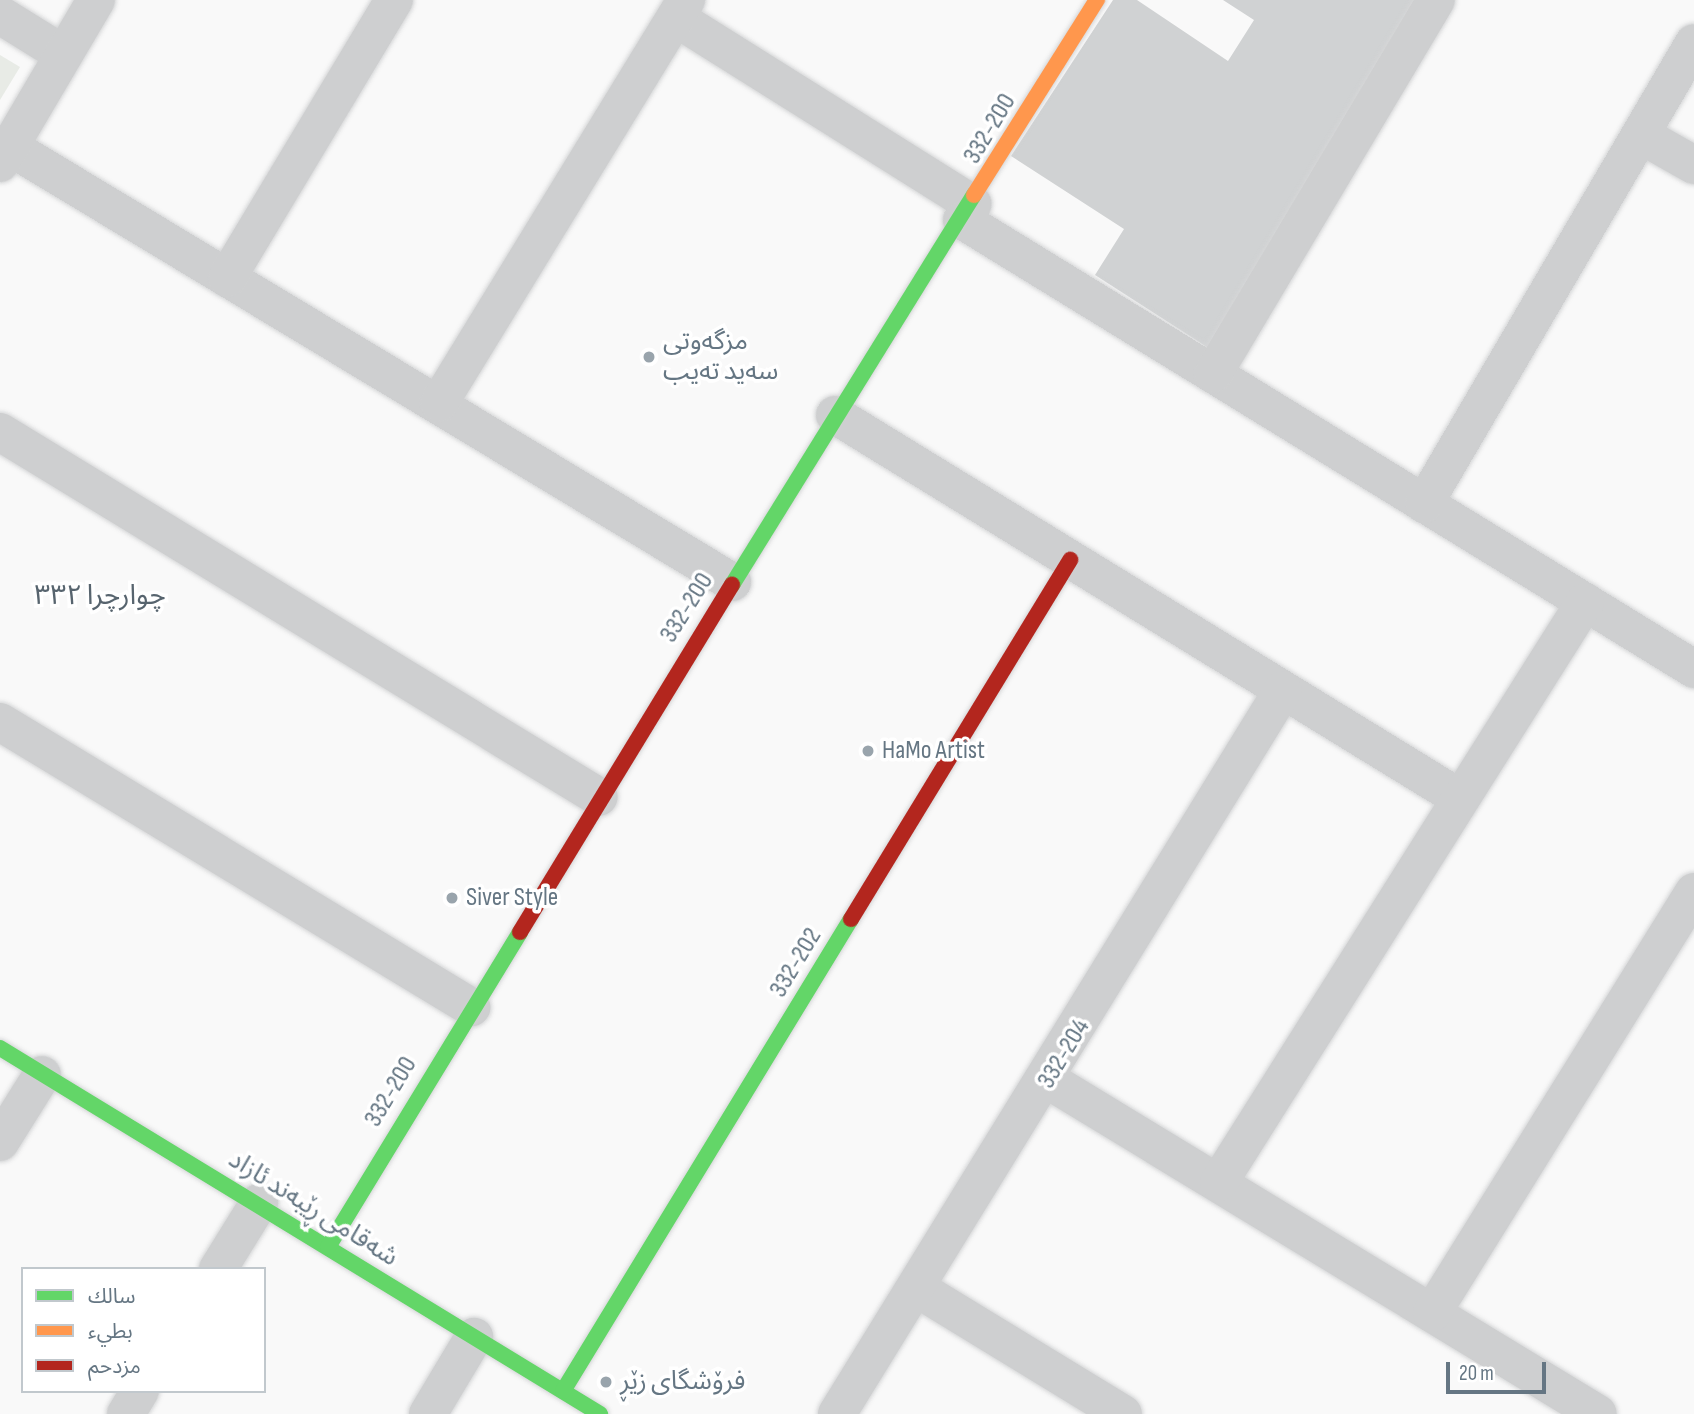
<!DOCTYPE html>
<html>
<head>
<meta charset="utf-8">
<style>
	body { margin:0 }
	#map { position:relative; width:1694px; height:1414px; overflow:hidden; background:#f9f9f9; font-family:"Sofia Sans Condensed","Noto Sans Arabic",sans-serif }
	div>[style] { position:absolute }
	.green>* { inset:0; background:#e8ebe6 }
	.building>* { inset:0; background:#d0d2d3 }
	.roads { filter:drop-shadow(0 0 2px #d5d6d7) drop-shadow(0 0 2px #d5d6d7) }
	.street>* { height:38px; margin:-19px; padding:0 19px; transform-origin:19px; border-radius:19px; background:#cecfd0 }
	.fast>* { height:16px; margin:-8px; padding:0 8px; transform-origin:8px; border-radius:8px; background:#63d668 }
	.slow>* { height:16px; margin:-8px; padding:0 8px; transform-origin:8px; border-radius:8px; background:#ff974d }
	.jam>* { height:16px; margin:-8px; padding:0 8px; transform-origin:8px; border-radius:8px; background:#b3261e }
	.dots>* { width:19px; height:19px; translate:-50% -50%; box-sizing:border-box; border:4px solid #fff; border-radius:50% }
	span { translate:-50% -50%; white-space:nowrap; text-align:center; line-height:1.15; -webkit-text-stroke:7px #fff; paint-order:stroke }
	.street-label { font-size:26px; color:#657683 }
	.poi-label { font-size:26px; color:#657683 }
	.left { translate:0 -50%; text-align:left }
	.neighbourhood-label { font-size:28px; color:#57646e }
	.legend { position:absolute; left:21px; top:1267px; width:245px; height:126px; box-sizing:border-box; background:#fff; border:2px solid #c1c8cd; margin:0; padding:9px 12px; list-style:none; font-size:21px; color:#657683 }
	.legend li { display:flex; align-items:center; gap:14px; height:35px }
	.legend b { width:35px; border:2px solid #c1c8cd }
	.scale { position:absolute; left:1446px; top:1362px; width:100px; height:32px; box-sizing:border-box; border:4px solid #657683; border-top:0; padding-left:9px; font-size:21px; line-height:24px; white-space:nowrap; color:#657683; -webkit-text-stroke:5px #fff; paint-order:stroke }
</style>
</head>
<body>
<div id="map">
	<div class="green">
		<i style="clip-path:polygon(0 55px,20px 67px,0 100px)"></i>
	</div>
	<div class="building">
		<i style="clip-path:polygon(1113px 0,1137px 0,1228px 61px,1254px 20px,1223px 0,1420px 0,1210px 349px,1095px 275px,1124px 229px,1011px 156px)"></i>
	</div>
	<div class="roads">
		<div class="street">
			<i style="left:0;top:15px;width:74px;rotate:31.8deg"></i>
			<i style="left:676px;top:18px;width:350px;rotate:32.1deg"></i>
			<i style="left:1641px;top:135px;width:61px;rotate:29.5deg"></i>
			<i style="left:10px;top:147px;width:843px;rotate:31.07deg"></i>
			<i style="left:0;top:163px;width:189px;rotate:-59.5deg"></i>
			<i style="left:962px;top:220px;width:859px;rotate:31.52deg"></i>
			<i style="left:227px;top:278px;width:324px;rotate:-59deg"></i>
			<i style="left:1213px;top:374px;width:435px;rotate:-59.2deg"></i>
			<i style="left:439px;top:403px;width:473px;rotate:-58.5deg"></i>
			<i style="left:835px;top:415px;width:731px;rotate:31.52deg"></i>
			<i style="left:0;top:432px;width:701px;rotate:31.36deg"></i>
			<i style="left:1424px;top:504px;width:534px;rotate:-59.64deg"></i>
			<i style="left:0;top:722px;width:551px;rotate:31.18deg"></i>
			<i style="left:1048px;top:1080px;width:643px;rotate:31.27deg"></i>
			<i style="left:0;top:1142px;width:79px;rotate:-57.9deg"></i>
			<i style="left:1219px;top:1182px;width:686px;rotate:-57.75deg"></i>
			<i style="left:218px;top:1269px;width:78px;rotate:-58.2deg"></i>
			<i style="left:918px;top:1289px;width:240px;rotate:31.4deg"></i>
			<i style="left:1432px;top:1313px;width:496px;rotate:-58.1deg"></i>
			<i style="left:126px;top:1414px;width:27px;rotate:-59deg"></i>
			<i style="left:428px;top:1414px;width:90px;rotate:-59.1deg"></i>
			<i style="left:837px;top:1414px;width:850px;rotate:-58.37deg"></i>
		</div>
		<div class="fast">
			<i style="left:732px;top:585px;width:459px;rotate:-58.2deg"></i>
			<i style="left:0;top:1048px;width:703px;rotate:31.38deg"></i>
			<i style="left:328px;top:1247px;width:369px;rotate:-58.6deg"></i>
			<i style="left:563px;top:1391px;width:553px;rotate:-58.61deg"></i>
		</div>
		<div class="slow">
			<i style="left:974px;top:195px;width:231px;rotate:-57.8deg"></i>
		</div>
		<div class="jam">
			<i style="left:851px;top:919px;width:421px;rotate:-58.6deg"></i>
			<i style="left:520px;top:932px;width:407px;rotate:-58.6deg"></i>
		</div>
	</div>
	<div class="dots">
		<i style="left:649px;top:357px;background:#99a4ac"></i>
		<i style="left:868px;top:751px;background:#99a4ac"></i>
		<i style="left:452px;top:898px;background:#99a4ac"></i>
		<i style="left:606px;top:1382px;background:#99a4ac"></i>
	</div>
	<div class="street-label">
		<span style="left:990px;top:129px;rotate:-59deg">332-200</span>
		<span style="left:687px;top:608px;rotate:-58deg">332-200</span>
		<span style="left:796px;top:963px;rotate:-59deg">332-202</span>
		<span style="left:1064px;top:1054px;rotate:-59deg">332-204</span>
		<span style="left:391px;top:1092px;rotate:-59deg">332-200</span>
		<span style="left:313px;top:1209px;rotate:32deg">شەقامی ڕێبەند ئازاد</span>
	</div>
	<div class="poi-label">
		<span class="left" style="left:663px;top:357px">مزگەوتی<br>سەید تەیب</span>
		<span class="left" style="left:882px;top:751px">HaMo Artist</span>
		<span class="left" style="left:466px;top:898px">Siver Style</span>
		<span class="left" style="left:620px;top:1382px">فرۆشگای زێڕ</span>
	</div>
	<div class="neighbourhood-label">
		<span style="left:100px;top:596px">چوارچرا ٣٣٢</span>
	</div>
	<ul class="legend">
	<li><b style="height:9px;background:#63d668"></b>سالك</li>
	<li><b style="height:9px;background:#ff974d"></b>بطيء</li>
	<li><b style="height:9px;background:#b3261e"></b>مزدحم</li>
	</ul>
	<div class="scale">20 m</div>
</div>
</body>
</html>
